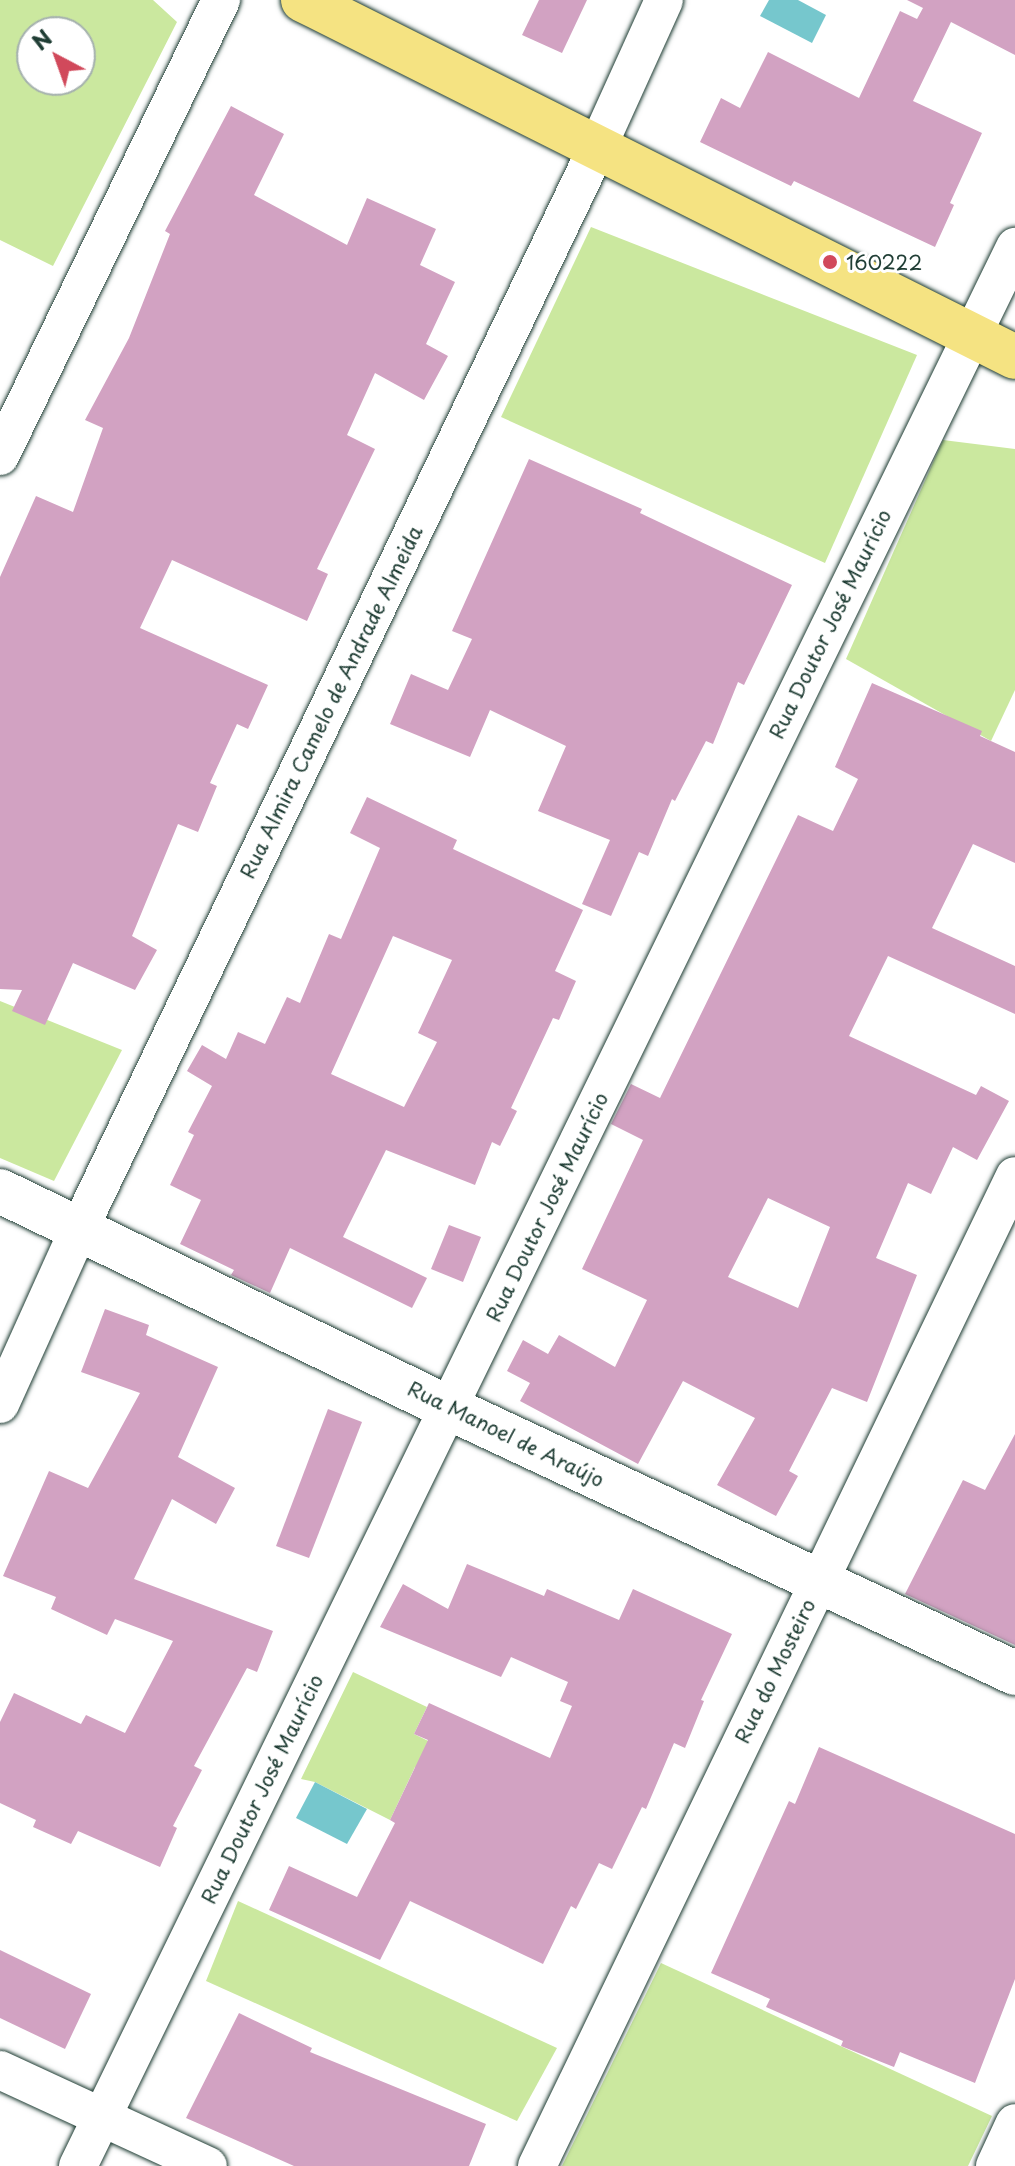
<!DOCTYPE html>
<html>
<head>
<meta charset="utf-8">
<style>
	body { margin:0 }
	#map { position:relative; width:1015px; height:2166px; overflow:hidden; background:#fff; font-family:"Playpen Sans",sans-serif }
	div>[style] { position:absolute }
	.green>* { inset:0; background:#cbe89f }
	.water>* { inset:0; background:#76c7cd }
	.building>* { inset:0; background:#d2a2c2 }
	.roads { filter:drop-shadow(0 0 2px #1f3d34) drop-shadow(0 0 2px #1f3d34) }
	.minor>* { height:38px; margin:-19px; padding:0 19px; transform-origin:19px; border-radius:19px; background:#fff }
	.tertiary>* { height:44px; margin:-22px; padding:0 22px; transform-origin:22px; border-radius:22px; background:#fff }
	.primary>* { height:44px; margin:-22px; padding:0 22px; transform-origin:22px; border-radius:22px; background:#f5e382 }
	.dots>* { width:22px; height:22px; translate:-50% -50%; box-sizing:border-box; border:4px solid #fff; border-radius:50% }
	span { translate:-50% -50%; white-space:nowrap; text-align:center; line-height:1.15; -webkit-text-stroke:6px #fff; paint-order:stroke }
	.poi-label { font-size:20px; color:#1f3d34 }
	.left { translate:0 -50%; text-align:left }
	.street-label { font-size:20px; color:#1f3d34 }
	.north { position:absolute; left:16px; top:16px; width:80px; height:80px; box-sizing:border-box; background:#fff; border:2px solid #a5b1ae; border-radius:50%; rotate:319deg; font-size:22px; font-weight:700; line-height:32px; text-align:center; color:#1f3d34 }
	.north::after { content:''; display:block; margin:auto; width:28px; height:36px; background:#d1495b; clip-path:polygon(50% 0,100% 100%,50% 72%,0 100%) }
</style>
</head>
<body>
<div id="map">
	<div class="green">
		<i style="clip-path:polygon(evenodd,0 0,153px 0,177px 22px,53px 266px,0 240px,0 0,32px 32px,80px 32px,80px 80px,32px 80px,32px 32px)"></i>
		<i style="clip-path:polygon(591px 227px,917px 355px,825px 563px,501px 417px)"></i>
		<i style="clip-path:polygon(943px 440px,1015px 449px,1015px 690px,991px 741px,846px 659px)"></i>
		<i style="clip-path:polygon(0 1001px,122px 1050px,54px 1181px,0 1158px)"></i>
		<i style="clip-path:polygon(353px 1672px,427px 1707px,414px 1734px,467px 1760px,415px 1767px,390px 1820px,315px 1782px,301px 1779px)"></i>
		<i style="clip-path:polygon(238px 1901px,557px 2048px,517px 2121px,206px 1981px)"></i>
		<i style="clip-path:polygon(661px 1963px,992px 2116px,968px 2166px,562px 2166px)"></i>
	</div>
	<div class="water">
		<i style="clip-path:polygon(769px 0,798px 0,826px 15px,812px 43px,760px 16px)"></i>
		<i style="clip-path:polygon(315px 1782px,367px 1809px,347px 1844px,296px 1818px)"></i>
	</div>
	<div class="building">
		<i style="clip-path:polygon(539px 0,587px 0,562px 53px,522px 35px)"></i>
		<i style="clip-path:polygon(907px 0,1015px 0,1015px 55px,951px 22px,913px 101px,982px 133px,950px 203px,954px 205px,935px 247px,794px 181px,791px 186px,700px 142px,721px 98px,740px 108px,768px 52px,859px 98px,900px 11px,917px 19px,923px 8px)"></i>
		<i style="clip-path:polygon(231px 106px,284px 134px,254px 195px,347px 245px,367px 198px,436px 229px,420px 265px,455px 282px,426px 344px,448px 356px,424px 400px,375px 373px,347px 435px,375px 449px,317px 569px,328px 574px,307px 621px,172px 560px,140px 628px,268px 685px,248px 729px,237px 724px,210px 783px,217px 786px,198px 832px,178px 824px,132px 936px,157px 950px,135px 990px,73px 963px,45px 1025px,12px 1011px,22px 990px,0 989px,0 577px,36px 496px,73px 512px,103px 428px,85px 420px,129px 338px,170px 234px,165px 231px)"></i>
		<i style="clip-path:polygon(529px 459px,642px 509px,640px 513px,792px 585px,744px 685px,738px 682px,713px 744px,706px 741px,675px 801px,672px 799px,648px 856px,639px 852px,611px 916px,582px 904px,610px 840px,538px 811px,566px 746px,490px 710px,470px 757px,390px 724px,411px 674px,448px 690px,472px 639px,452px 631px)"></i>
		<i style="clip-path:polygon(evenodd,872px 683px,982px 731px,980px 736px,1015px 752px,1015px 863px,973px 844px,932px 928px,1015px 966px,1015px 1014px,888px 956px,849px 1036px,976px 1095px,981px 1086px,1009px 1101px,977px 1160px,953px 1147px,931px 1194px,908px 1183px,876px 1258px,917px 1275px,867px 1402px,832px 1388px,789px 1471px,798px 1476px,776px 1516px,717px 1485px,755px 1418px,683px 1381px,638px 1464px,520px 1401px,530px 1383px,507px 1371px,523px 1340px,548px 1354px,559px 1335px,615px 1367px,647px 1300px,582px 1269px,643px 1140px,611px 1124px,631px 1084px,660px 1098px,798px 815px,833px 831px,858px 779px,835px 767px,872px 683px,768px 1198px,830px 1227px,798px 1308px,728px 1277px,768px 1198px)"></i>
		<i style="clip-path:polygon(evenodd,367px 797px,457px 840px,453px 849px,583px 910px,555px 971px,576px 981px,559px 1020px,553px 1018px,511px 1108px,517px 1111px,500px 1146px,492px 1142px,475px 1185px,386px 1150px,343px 1237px,427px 1278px,412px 1308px,290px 1248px,270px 1293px,231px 1275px,234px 1270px,180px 1244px,201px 1200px,170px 1185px,194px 1135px,188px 1132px,212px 1086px,187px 1071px,202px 1045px,226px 1059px,238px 1032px,265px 1044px,287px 997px,300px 1003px,329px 934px,341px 939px,380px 848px,350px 833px,367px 797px,393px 936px,452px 960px,418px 1033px,437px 1042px,404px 1107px,331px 1074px,393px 936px)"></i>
		<i style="clip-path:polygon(449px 1225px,481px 1237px,463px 1282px,431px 1269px)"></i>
		<i style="clip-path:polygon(105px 1309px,149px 1325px,146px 1335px,218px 1367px,178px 1457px,235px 1488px,216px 1524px,172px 1499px,134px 1579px,273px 1631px,257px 1672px,247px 1668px,194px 1766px,202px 1770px,173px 1826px,177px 1828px,160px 1867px,78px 1831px,71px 1844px,33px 1827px,36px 1820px,0 1803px,0 1722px,14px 1693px,81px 1724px,86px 1715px,125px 1733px,173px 1641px,115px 1619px,107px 1635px,51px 1609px,56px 1597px,3px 1576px,49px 1471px,88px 1488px,140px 1393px,81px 1372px)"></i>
		<i style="clip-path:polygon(328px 1409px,362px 1422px,309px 1558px,276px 1546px)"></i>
		<i style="clip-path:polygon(1015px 1434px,1015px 1645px,905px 1594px,963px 1480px,985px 1490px)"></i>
		<i style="clip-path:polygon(467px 1564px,544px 1596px,547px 1589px,619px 1620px,633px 1589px,732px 1634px,701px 1700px,704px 1701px,685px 1748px,674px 1743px,646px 1809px,642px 1807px,612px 1869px,599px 1863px,576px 1909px,571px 1906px,543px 1964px,410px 1901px,380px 1960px,269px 1910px,289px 1866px,357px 1897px,395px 1823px,390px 1820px,428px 1740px,414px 1734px,429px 1703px,550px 1758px,572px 1706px,560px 1701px,568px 1682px,511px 1657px,501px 1677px,380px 1627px,403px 1584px,448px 1609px)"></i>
		<i style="clip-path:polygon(819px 1747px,1015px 1834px,1015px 1979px,975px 2083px,900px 2052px,894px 2067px,841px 2046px,843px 2041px,766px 2007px,770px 1999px,711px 1973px,789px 1801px,795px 1804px)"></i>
		<i style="clip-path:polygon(0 1950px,91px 1994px,65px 2049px,0 2018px)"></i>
		<i style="clip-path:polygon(239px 2013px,312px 2048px,310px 2052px,486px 2124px,469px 2166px,294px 2166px,186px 2118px)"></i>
	</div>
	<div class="roads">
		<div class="minor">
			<i style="left:0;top:456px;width:507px;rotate:-64.14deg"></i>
			<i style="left:0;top:1404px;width:194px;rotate:-65.7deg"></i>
			<i style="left:80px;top:1227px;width:1196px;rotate:-64.4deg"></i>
			<i style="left:597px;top:148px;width:162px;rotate:-65.6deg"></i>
			<i style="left:0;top:2070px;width:229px;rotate:24.8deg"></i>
			<i style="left:78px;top:2166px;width:2136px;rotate:-63.97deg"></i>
			<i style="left:537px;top:2166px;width:1099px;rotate:-64.23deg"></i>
			<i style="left:995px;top:2166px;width:47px;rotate:-65.1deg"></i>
		</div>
		<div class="tertiary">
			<i style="left:0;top:1191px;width:499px;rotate:25.8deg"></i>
			<i style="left:449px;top:1408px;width:625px;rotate:25.09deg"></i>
		</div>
		<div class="primary">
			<i style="left:303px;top:0;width:796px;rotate:26.63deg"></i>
		</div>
	</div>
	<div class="dots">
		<i style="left:830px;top:262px;background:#d1495b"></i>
	</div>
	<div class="poi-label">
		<span class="left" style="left:846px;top:262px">160222</span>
	</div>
	<div class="street-label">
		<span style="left:830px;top:624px;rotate:-64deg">Rua Doutor José Maurício</span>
		<span style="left:331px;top:702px;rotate:-64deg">Rua Almira Camelo de Andrade Almeida</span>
		<span style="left:547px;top:1207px;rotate:-64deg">Rua Doutor José Maurício</span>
		<span style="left:506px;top:1434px;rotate:26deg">Rua Manoel de Araújo</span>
		<span style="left:775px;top:1671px;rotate:-64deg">Rua do Mosteiro</span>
		<span style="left:262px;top:1789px;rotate:-64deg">Rua Doutor José Maurício</span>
	</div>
	<div class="north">N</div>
</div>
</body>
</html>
